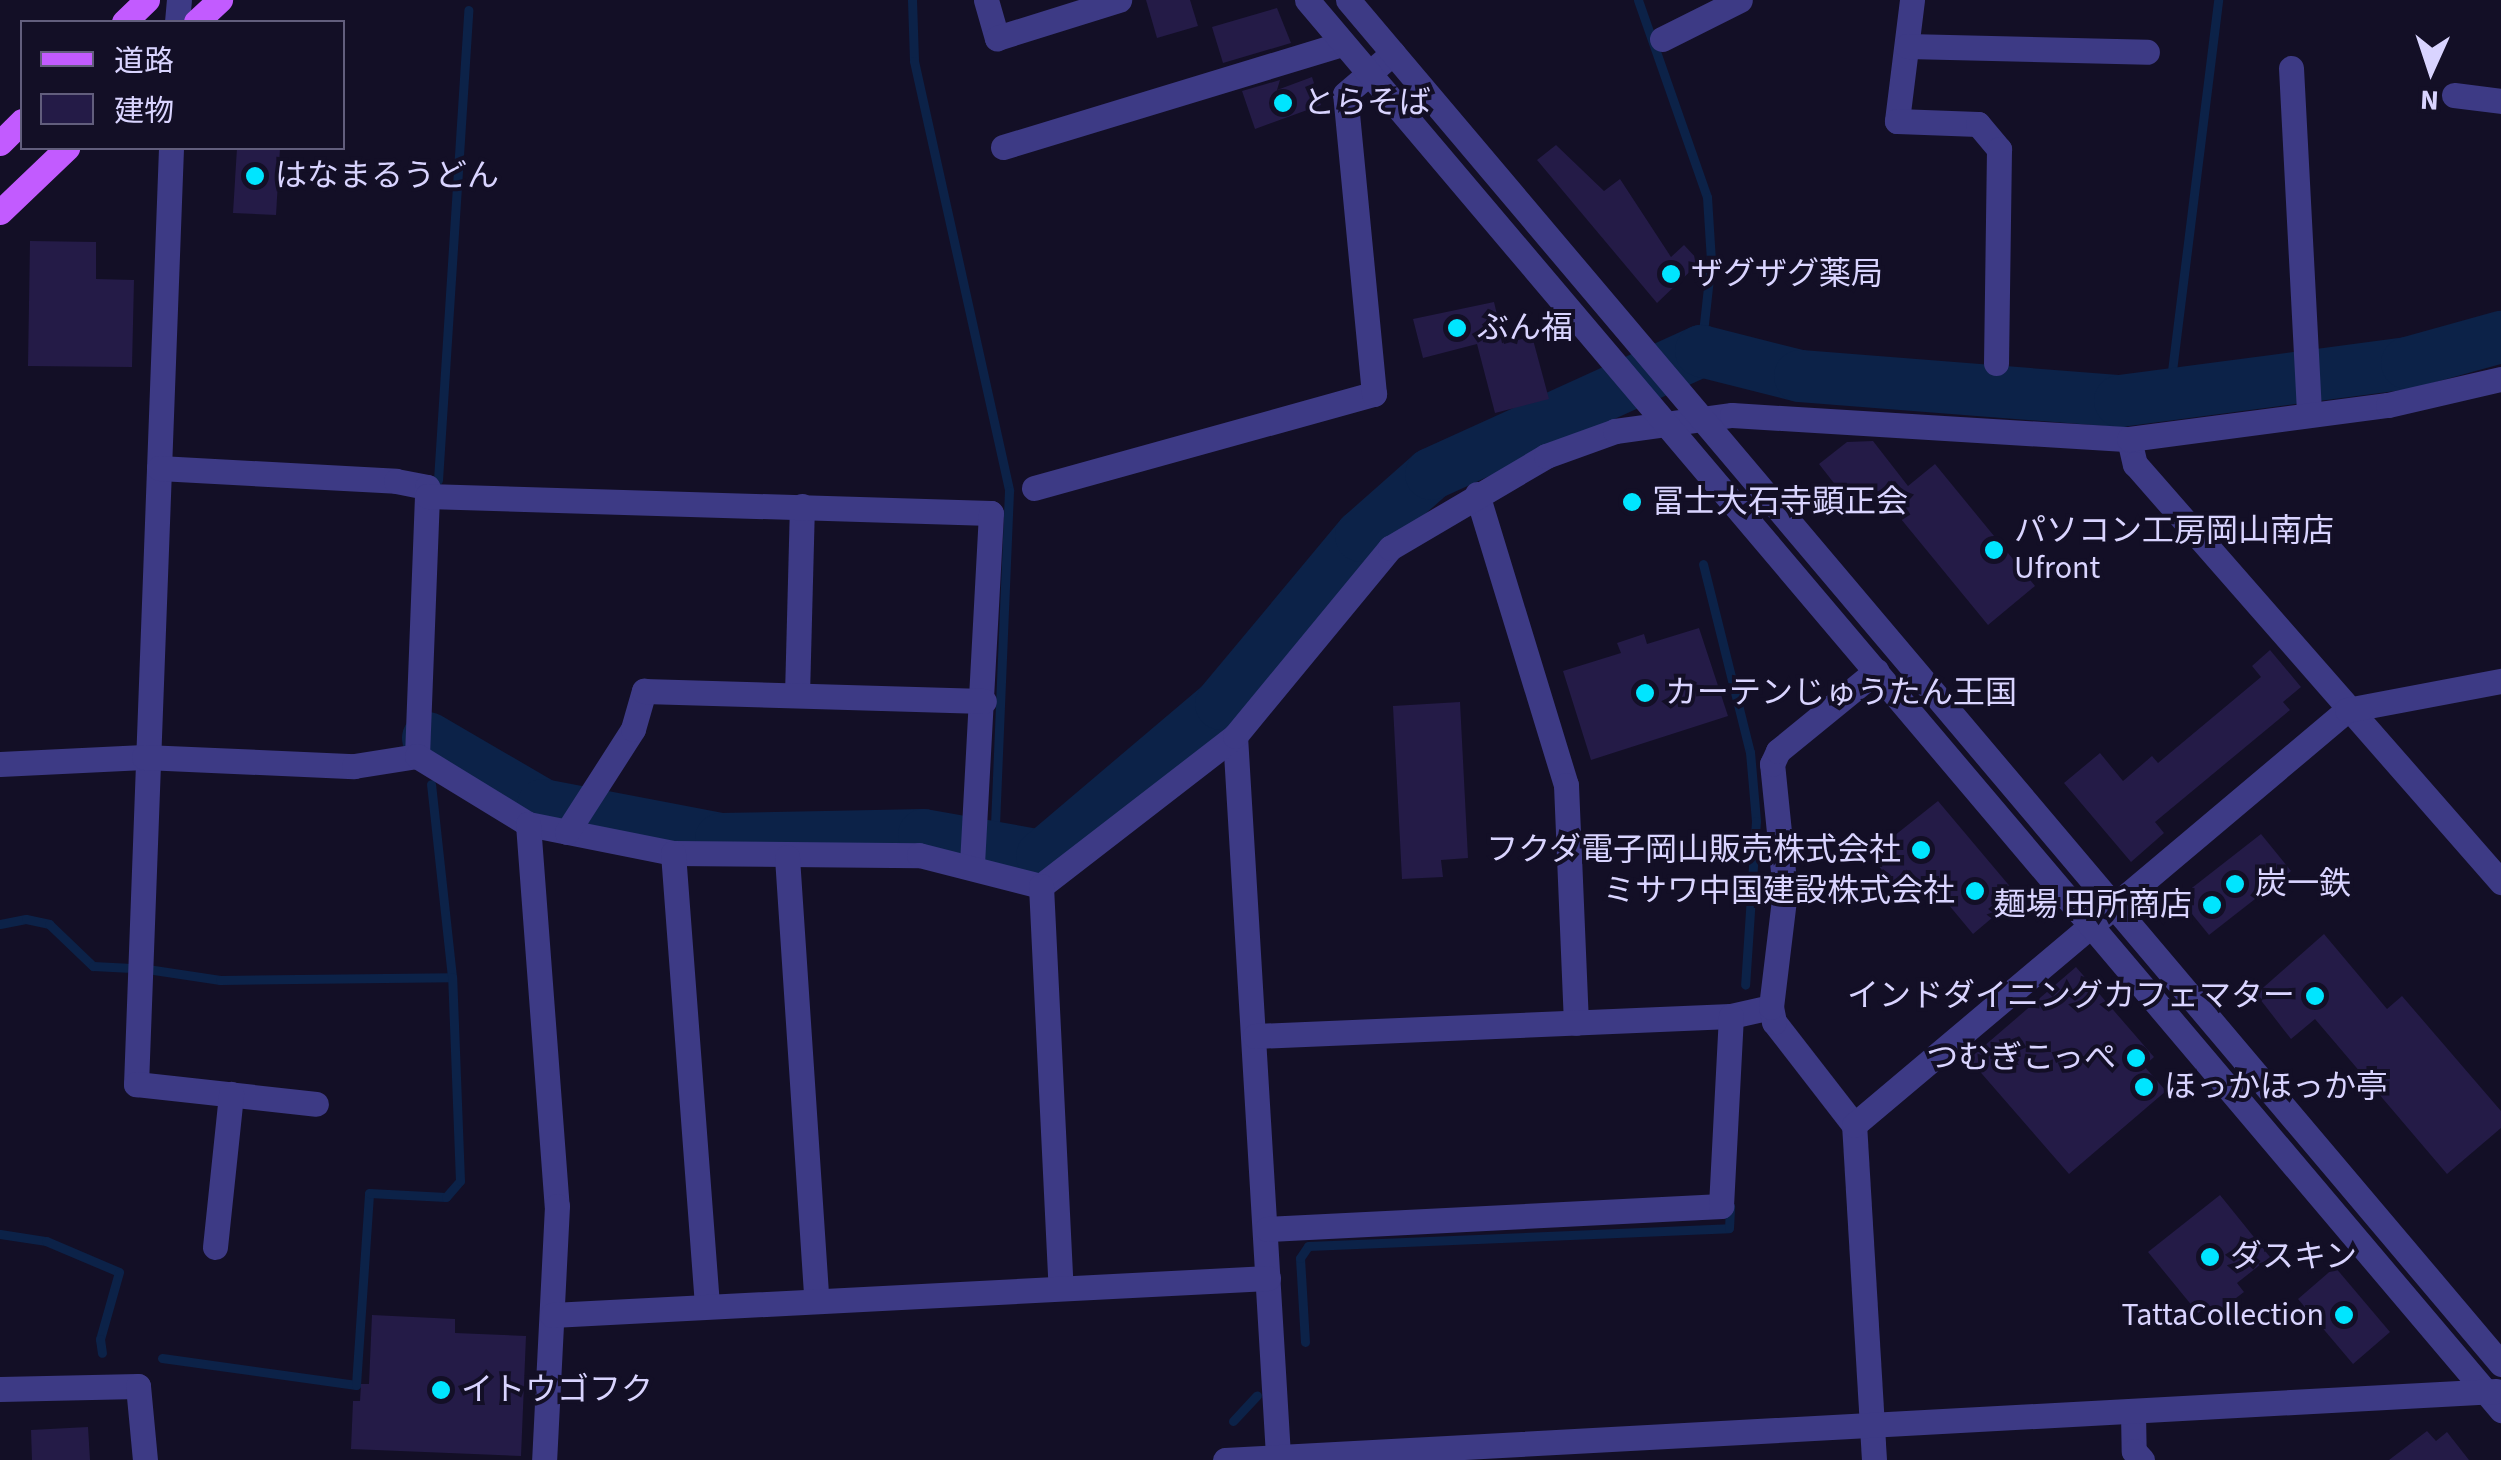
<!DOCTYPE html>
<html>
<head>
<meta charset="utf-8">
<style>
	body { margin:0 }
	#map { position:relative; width:2501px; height:1460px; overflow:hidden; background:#130f26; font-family:"Source Sans 3","Noto Sans JP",sans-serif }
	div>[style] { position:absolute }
	.stream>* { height:9px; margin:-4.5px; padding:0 4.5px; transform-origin:4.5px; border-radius:4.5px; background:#0c2248 }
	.river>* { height:52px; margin:-26px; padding:0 26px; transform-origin:26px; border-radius:26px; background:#0c2248 }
	.building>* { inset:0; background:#241b47 }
	.minor>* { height:25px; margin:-12.5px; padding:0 12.5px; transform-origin:12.5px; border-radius:12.5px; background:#3d3a85 }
	.tertiary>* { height:25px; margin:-12.5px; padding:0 12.5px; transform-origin:12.5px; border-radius:12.5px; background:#3d3a85 }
	.primary>* { height:25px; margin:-12.5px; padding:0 12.5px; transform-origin:12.5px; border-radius:12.5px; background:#c25bff }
	.dots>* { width:28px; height:28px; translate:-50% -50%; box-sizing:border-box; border:5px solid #130f26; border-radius:50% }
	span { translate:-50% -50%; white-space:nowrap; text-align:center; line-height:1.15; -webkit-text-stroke:8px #130f26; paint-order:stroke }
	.poi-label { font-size:32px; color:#d9d4ff }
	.left { translate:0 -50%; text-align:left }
	.right { translate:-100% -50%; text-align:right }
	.legend { position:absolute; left:20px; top:20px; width:325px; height:130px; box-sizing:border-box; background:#130f26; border:2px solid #625e7d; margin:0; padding:12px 18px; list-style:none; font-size:30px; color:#d9d4ff }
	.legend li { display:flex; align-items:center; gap:20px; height:50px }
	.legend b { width:50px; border:2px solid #625e7d }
	.north { position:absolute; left:2381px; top:20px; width:100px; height:100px; -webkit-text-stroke:8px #130f26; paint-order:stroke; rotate:183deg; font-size:28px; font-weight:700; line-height:40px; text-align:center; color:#d9d4ff }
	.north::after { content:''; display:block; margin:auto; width:35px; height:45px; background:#d9d4ff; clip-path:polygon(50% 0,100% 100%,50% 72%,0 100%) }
</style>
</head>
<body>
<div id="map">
	<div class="stream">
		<i style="left:912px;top:0;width:61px;rotate:88.1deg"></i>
		<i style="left:914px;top:61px;width:440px;rotate:77.5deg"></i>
		<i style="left:1009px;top:491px;width:356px;rotate:92.4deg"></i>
		<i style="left:1638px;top:0;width:209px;rotate:70.7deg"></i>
		<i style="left:1707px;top:197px;width:63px;rotate:86.4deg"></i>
		<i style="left:1711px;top:260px;width:92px;rotate:96.3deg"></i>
		<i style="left:2169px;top:395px;width:398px;rotate:-82.9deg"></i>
		<i style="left:438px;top:480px;width:471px;rotate:-86.3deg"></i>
		<i style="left:1703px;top:564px;width:194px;rotate:76deg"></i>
		<i style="left:1750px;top:752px;width:69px;rotate:85deg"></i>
		<i style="left:1756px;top:821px;width:164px;rotate:93.8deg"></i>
		<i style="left:0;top:924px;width:26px;rotate:-11deg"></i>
		<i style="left:26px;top:919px;width:24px;rotate:12deg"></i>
		<i style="left:49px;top:924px;width:61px;rotate:43.7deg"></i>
		<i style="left:93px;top:966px;width:34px;rotate:3deg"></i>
		<i style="left:147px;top:969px;width:74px;rotate:8.6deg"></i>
		<i style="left:220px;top:980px;width:232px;rotate:-0.7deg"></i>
		<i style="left:452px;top:977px;width:194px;rotate:-96.2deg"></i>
		<i style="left:0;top:1234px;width:47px;rotate:8.7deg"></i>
		<i style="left:46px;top:1241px;width:79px;rotate:23deg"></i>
		<i style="left:119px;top:1272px;width:70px;rotate:105.8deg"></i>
		<i style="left:100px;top:1339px;width:14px;rotate:82deg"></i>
		<i style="left:1305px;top:1342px;width:84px;rotate:-93.4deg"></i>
		<i style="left:1300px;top:1258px;width:14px;rotate:-56deg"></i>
		<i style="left:1308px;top:1246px;width:421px;rotate:-2.4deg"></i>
		<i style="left:1729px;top:1228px;width:22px;rotate:-87deg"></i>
		<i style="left:162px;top:1358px;width:196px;rotate:7.9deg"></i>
		<i style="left:356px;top:1385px;width:192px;rotate:-86.1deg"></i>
		<i style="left:369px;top:1193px;width:77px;rotate:3deg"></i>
		<i style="left:446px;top:1197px;width:21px;rotate:-49deg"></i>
		<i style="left:460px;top:1181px;width:204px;rotate:-92.2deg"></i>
		<i style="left:1233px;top:1421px;width:35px;rotate:-47deg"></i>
	</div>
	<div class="river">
		<i style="left:428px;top:738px;width:133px;rotate:30.2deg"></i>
		<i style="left:543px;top:805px;width:181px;rotate:10.8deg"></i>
		<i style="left:721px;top:839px;width:203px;rotate:-1.1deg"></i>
		<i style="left:924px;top:835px;width:120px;rotate:10.1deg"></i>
		<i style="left:1042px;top:856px;width:235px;rotate:-40.3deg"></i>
		<i style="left:1221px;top:704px;width:219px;rotate:-50.2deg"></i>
		<i style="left:1361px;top:536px;width:94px;rotate:-41.5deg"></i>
		<i style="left:1431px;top:474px;width:297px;rotate:-24.5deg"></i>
		<i style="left:1701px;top:351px;width:102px;rotate:14.2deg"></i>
		<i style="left:1800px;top:376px;width:321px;rotate:4.5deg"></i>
		<i style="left:2120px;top:401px;width:290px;rotate:-7.5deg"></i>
		<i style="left:2407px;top:363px;width:98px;rotate:-15.5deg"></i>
	</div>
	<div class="building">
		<i style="clip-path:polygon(1146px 0,1190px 0,1198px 26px,1157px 38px)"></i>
		<i style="clip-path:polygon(1277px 8px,1291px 43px,1223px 63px,1212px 27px)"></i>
		<i style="clip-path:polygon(1312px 77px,1321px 105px,1255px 129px,1242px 91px,1280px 80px,1277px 90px)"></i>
		<i style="clip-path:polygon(1556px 145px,1604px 191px,1620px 179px,1671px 257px,1684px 245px,1700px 262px,1657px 303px,1537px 160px)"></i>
		<i style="clip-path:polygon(237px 148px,280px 148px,276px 215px,233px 213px)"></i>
		<i style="clip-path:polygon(30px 241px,96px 242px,96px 279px,134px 280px,132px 367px,28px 366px)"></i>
		<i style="clip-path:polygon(1494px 302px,1504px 344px,1532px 336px,1549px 399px,1495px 413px,1477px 344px,1423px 358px,1413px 319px)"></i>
		<i style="clip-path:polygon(1873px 441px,1908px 486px,1935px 464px,2035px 586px,1988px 625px,1878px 491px,1855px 510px,1819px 464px,1847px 442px)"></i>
		<i style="clip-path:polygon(1699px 628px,1728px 716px,1591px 760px,1563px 671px,1621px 653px,1617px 643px,1644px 634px,1647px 644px)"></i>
		<i style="clip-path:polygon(2270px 650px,2301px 687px,2283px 702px,2290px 710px,2155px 822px,2164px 833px,2131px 862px,2064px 783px,2100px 753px,2123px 781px,2152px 756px,2158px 763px,2261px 677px,2252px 666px)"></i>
		<i style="clip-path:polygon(1460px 702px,1468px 858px,1441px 860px,1443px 877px,1402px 879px,1393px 706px)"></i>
		<i style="clip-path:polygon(1938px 801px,2018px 896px,1973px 934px,1928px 880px,1905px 899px,1870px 855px)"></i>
		<i style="clip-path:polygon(2261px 834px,2291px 871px,2209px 935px,2179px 898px)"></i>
		<i style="clip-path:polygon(2324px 934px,2387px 1009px,2402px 996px,2501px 1111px,2501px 1128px,2447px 1174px,2315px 1019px,2291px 1039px,2256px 994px)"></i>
		<i style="clip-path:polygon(2076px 967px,2154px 1057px,2144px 1066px,2166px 1091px,2069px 1174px,1969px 1059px)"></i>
		<i style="clip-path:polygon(2220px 1195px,2270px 1257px,2237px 1283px,2244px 1292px,2215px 1314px,2208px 1306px,2198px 1313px,2148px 1252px)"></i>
		<i style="clip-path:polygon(2335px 1267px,2390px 1332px,2353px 1364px,2298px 1299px)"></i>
		<i style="clip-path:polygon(372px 1315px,455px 1319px,455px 1333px,526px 1336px,521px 1456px,351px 1449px,353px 1401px,360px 1401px,361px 1384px,369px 1384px)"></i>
		<i style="clip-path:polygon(88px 1427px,90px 1460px,32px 1460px,31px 1430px)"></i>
		<i style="clip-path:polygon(2427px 1431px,2436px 1441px,2447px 1432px,2469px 1460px,2389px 1460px)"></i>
	</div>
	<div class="minor">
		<i style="left:986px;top:0;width:40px;rotate:74deg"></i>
		<i style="left:997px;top:38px;width:128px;rotate:-17.3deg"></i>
		<i style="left:1912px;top:0;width:122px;rotate:97.1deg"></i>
		<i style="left:1897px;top:121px;width:81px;rotate:2.1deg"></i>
		<i style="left:1978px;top:124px;width:33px;rotate:50deg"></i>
		<i style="left:1999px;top:149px;width:214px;rotate:90.8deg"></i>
		<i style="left:177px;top:22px;width:22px;rotate:-85deg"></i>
		<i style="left:1662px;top:39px;width:87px;rotate:-26.6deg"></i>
		<i style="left:1907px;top:46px;width:240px;rotate:1.4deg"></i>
		<i style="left:2291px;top:68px;width:347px;rotate:87deg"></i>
		<i style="left:2454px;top:95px;width:47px;rotate:7.3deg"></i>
		<i style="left:1003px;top:147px;width:355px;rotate:-16.9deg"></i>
		<i style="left:171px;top:148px;width:937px;rotate:92.14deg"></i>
		<i style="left:136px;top:1084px;width:181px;rotate:6.3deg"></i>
		<i style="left:2129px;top:439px;width:26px;rotate:77deg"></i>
		<i style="left:2135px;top:464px;width:556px;rotate:48.79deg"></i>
		<i style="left:159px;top:468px;width:237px;rotate:3.1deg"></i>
		<i style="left:396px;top:481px;width:32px;rotate:11deg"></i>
		<i style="left:427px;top:487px;width:9px;rotate:90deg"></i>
		<i style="left:1034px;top:488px;width:353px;rotate:-15.5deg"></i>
		<i style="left:1374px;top:394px;width:301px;rotate:-95.5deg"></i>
		<i style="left:1345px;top:94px;width:63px;rotate:-40.5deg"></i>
		<i style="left:1477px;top:494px;width:304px;rotate:73deg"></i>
		<i style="left:1566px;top:785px;width:238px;rotate:87.6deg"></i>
		<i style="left:797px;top:695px;width:189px;rotate:-88.5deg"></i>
		<i style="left:1235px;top:736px;width:721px;rotate:86.58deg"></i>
		<i style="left:417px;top:756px;width:260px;rotate:-87.8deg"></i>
		<i style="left:427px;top:496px;width:564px;rotate:1.73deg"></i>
		<i style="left:991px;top:513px;width:355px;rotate:93.1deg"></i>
		<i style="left:0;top:764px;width:144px;rotate:-2.8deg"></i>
		<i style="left:144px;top:757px;width:210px;rotate:2.5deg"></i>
		<i style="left:354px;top:766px;width:64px;rotate:-9deg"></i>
		<i style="left:417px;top:756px;width:130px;rotate:31.5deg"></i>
		<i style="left:528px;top:824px;width:148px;rotate:11.3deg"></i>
		<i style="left:673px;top:853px;width:246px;rotate:0.5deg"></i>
		<i style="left:919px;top:855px;width:126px;rotate:14.3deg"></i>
		<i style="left:528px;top:824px;width:383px;rotate:85.7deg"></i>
		<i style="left:557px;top:1206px;width:254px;rotate:92.9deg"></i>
		<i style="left:567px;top:832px;width:122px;rotate:-57.3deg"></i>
		<i style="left:633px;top:729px;width:40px;rotate:-74deg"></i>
		<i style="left:644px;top:691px;width:340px;rotate:1.7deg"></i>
		<i style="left:673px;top:853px;width:453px;rotate:85.7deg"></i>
		<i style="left:787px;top:857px;width:443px;rotate:86.2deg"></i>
		<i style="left:1041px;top:886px;width:245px;rotate:-37.7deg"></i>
		<i style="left:1235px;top:736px;width:244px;rotate:-50.5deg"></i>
		<i style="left:1390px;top:548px;width:181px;rotate:-30.5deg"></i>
		<i style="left:1546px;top:456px;width:73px;rotate:-19.9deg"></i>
		<i style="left:1615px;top:431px;width:118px;rotate:-7.8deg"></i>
		<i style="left:1732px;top:415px;width:398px;rotate:3.5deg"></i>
		<i style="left:2129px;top:439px;width:261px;rotate:-7.5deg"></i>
		<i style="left:2388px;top:405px;width:116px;rotate:-13deg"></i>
		<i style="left:1041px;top:886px;width:402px;rotate:87.2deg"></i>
		<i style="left:1255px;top:1036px;width:476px;rotate:-2.4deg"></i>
		<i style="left:1731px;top:1016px;width:41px;rotate:-12.7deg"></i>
		<i style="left:1854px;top:1125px;width:130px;rotate:-127.8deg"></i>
		<i style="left:1774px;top:1022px;width:15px;rotate:-101deg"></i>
		<i style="left:1771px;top:1007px;width:117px;rotate:-83.1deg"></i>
		<i style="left:1785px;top:891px;width:128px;rotate:-95.8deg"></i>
		<i style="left:1772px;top:764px;width:14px;rotate:-65deg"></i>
		<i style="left:1778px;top:751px;width:127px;rotate:-39.2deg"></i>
		<i style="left:1267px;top:1229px;width:455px;rotate:-2.9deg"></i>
		<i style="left:1721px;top:1206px;width:190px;rotate:-87deg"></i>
		<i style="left:215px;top:1247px;width:154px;rotate:-84deg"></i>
		<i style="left:552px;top:1315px;width:717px;rotate:-2.96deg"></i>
		<i style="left:0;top:1389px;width:138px;rotate:-1.2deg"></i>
		<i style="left:138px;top:1386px;width:74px;rotate:84.6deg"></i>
		<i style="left:2133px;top:1412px;width:39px;rotate:89deg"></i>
		<i style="left:2134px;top:1451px;width:12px;rotate:48deg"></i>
		<i style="left:1874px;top:1460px;width:336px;rotate:-93.4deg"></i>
		<i style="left:1854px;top:1125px;width:644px;rotate:-40.09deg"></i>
		<i style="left:2347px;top:710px;width:157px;rotate:-10.7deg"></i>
	</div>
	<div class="tertiary">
		<i style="left:1307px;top:0;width:1848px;rotate:49.74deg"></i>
		<i style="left:1348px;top:0;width:1786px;rotate:49.79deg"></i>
		<i style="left:1225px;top:1460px;width:1273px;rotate:-3.11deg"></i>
	</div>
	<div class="primary">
		<i style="left:124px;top:22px;width:32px;rotate:-44deg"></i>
		<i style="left:196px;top:22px;width:33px;rotate:-43deg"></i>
		<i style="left:0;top:143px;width:31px;rotate:-45deg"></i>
		<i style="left:0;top:212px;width:93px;rotate:-43.7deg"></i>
	</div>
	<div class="dots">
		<i style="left:1283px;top:103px;background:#00e5ff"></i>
		<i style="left:255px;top:176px;background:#00e5ff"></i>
		<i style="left:1671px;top:274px;background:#00e5ff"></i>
		<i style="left:1457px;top:328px;background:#00e5ff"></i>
		<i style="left:1632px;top:502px;background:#00e5ff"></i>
		<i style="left:1994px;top:550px;background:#00e5ff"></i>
		<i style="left:1645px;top:693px;background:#00e5ff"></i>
		<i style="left:1921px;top:850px;background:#00e5ff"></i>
		<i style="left:2235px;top:884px;background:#00e5ff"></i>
		<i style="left:1975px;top:891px;background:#00e5ff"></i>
		<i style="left:2212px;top:905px;background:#00e5ff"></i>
		<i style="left:2315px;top:996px;background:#00e5ff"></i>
		<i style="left:2136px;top:1058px;background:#00e5ff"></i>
		<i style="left:2144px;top:1087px;background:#00e5ff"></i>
		<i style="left:2210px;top:1257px;background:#00e5ff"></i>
		<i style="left:2344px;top:1315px;background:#00e5ff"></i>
		<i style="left:441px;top:1390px;background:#00e5ff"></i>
	</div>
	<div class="poi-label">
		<span class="left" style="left:1303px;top:103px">とらそば</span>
		<span class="left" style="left:275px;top:176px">はなまるうどん</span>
		<span class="left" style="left:1691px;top:274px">ザグザグ薬局</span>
		<span class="left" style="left:1477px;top:328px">ぶん福</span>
		<span class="left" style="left:1652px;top:502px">冨士大石寺顕正会</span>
		<span class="left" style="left:2014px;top:550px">パソコン工房岡山南店<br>Ufront</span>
		<span class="left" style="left:1665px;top:693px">カーテンじゅうたん王国</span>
		<span class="right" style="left:1901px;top:850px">フクダ電子岡山販売株式会社</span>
		<span class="left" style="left:2255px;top:884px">炭一鉄</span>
		<span class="right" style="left:1955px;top:891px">ミサワ中国建設株式会社</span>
		<span class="right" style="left:2192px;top:905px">麺場 田所商店</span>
		<span class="right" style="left:2295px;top:996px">インドダイニングカフェマター</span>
		<span class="right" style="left:2116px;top:1058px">つむぎこっぺ</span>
		<span class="left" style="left:2164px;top:1087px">ほっかほっか亭</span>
		<span class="left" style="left:2230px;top:1257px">ダスキン</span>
		<span class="right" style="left:2324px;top:1315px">TattaCollection</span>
		<span class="left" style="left:461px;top:1390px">イトウゴフク</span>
	</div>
	<ul class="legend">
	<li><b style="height:12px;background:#c25bff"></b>道路</li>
	<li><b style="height:28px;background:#241b47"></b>建物</li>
	</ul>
	<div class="north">N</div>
</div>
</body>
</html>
